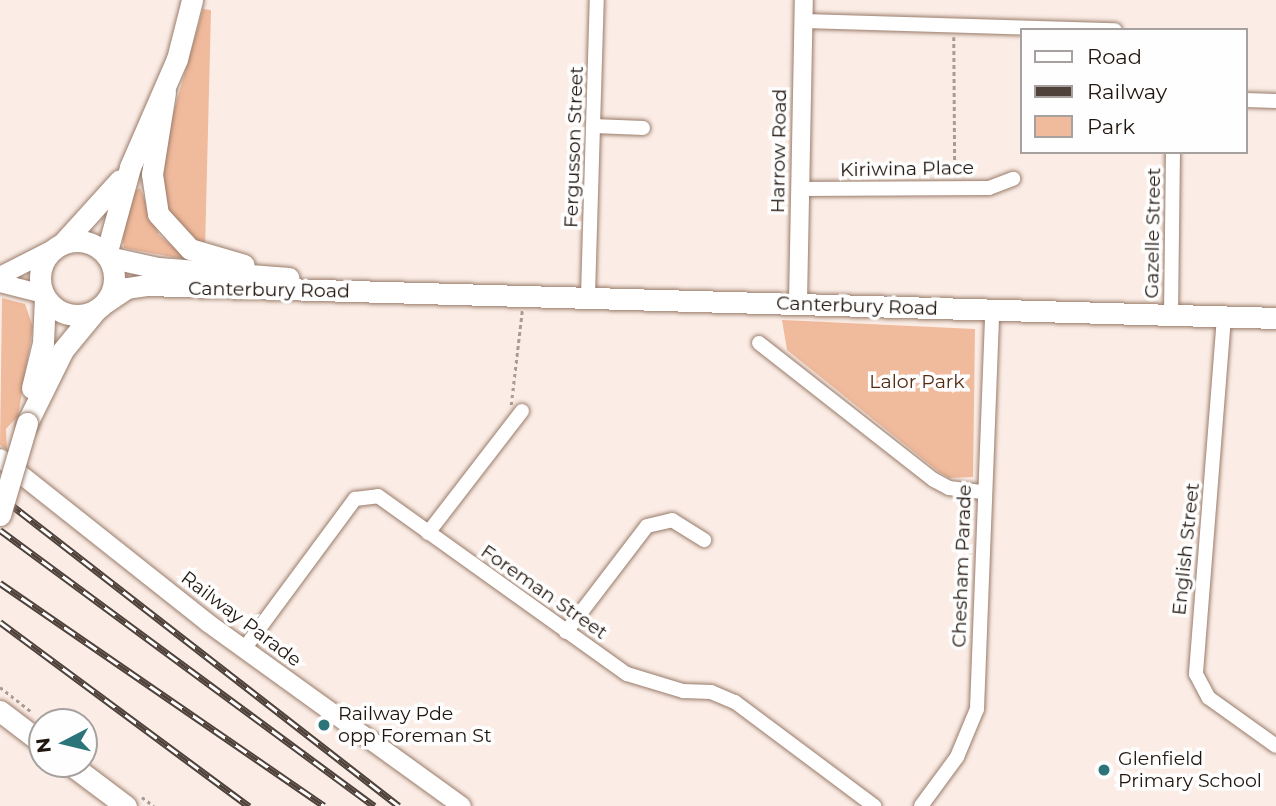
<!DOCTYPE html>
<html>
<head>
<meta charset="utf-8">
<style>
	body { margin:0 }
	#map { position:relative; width:1276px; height:806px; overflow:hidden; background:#fbede6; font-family:Montserrat,sans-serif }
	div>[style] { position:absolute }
	.green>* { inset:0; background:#f0ba9c }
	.path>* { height:2.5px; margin-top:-1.25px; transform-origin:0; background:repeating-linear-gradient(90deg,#a99c95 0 3.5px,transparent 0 7px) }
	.roads { filter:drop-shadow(0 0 2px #997b69) drop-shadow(0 0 2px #997b69) }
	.minor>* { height:14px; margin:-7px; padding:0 7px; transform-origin:7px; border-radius:7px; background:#fff }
	.tertiary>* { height:18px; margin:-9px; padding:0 9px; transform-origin:9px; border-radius:9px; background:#fff }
	.secondary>* { height:21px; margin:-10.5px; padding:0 10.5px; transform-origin:10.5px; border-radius:10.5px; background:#fff }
	.secondary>.ring { margin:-10.5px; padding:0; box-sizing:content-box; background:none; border:21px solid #fff; border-radius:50% }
	.rail>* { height:7px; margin-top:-3.5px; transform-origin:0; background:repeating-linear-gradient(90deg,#fefefe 0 13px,#4e423b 0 26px); box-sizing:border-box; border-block:2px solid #4e423b }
	.bridges { filter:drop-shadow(0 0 2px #997b69) drop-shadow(0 0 2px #997b69) }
	.secondary-bridge>* { height:21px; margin:-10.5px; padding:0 10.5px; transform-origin:10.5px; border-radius:10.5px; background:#fff }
	.dots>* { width:19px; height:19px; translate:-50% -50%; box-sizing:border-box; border:4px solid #fefefe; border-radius:50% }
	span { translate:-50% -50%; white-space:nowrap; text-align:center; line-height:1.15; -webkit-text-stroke:7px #fefefe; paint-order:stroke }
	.street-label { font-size:19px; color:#21160f }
	.park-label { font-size:19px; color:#562c11 }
	.poi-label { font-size:19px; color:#21160f }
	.left { translate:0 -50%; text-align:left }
	.legend { position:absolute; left:1020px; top:28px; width:228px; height:126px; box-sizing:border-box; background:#fefefe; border:2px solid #a6a19e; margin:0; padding:9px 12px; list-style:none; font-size:21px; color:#21160f }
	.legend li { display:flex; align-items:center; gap:14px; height:35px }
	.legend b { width:35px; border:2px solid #a6a19e }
	.north { position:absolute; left:28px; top:708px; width:70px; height:70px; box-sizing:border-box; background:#fefefe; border:2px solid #a6a19e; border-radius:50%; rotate:263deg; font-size:19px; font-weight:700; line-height:28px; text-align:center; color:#21160f }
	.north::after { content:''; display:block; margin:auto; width:24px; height:32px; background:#2b757a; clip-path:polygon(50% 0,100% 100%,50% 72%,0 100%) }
</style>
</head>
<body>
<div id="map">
	<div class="green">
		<i style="clip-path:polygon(203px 9px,211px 10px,205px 249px,167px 217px,156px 174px)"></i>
		<i style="clip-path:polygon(140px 188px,159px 235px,189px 260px,124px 248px,121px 228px,134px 191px)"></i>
		<i style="clip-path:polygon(2px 298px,25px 304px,33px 327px,18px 416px,6px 429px,7px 450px,0 445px)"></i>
		<i style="clip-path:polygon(782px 320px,975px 329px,973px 477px,949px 478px,939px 472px,787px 350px)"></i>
	</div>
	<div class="path">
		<i style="left:954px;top:37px;width:137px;rotate:89.6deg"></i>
		<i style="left:511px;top:405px;width:95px;rotate:-83.3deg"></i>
		<i style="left:0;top:687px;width:42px;rotate:38.2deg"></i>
		<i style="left:142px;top:797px;width:15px;rotate:37deg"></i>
	</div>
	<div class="roads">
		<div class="minor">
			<i style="left:803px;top:21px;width:312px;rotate:1.7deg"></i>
			<i style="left:1246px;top:100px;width:30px;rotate:2deg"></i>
			<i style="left:594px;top:126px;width:49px;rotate:2.3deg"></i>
			<i style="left:799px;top:189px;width:190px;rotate:-0.3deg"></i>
			<i style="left:989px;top:188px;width:26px;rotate:-21deg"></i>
			<i style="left:588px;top:295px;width:295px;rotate:-88.3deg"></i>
			<i style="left:1171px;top:315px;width:163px;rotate:-89.3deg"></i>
			<i style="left:1224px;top:317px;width:358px;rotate:94.5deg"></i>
			<i style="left:1196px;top:674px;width:27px;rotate:62deg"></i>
			<i style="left:1209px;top:698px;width:82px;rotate:35.6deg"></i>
			<i style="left:759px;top:343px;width:222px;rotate:38.1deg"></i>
			<i style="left:934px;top:480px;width:17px;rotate:28deg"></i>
			<i style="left:949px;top:488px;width:34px;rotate:7deg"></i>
			<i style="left:428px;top:533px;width:154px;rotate:-52.4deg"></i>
			<i style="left:566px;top:632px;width:133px;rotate:-52.6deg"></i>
			<i style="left:647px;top:526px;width:26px;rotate:-13deg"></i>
			<i style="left:672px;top:520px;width:38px;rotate:32deg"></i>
			<i style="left:244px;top:649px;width:187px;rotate:-53.5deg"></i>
			<i style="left:355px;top:499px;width:23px;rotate:-7deg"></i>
			<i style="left:378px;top:496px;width:306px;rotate:35.6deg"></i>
			<i style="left:627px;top:674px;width:59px;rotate:16.9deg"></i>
			<i style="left:683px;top:691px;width:28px;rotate:2deg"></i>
			<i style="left:711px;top:692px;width:26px;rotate:23deg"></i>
			<i style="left:735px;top:702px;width:174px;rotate:36.8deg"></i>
			<i style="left:921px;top:806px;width:61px;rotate:-53.7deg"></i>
			<i style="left:957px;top:757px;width:52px;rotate:-67.4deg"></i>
			<i style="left:977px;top:709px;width:398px;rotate:-87.8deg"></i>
		</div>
		<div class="tertiary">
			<i style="left:0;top:276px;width:59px;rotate:-27deg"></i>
			<i style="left:0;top:283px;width:44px;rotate:14.3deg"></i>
			<i style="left:798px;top:303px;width:303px;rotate:-88.9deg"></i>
			<i style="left:0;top:458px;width:265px;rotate:38.4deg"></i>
			<i style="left:208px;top:623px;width:313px;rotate:35.8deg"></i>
		</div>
		<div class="secondary">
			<i style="left:165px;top:92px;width:83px;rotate:99deg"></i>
			<i style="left:152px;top:174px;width:40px;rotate:81.5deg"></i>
			<i style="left:158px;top:214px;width:47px;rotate:47.6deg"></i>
			<i style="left:190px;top:249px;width:56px;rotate:16.5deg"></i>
			<i class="ring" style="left:40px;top:241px;width:53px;height:53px"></i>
			<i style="left:62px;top:244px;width:86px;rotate:-47.8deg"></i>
			<i style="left:106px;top:255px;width:91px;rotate:-74.7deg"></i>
			<i style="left:130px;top:167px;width:118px;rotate:-66.5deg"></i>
			<i style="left:177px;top:59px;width:61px;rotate:-75.7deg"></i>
			<i style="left:108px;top:257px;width:51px;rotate:12.4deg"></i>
			<i style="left:158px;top:268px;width:131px;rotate:4.4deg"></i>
			<i style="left:106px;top:302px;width:25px;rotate:-34deg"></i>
			<i style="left:127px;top:288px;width:19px;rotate:-9deg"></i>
			<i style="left:146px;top:285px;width:1130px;rotate:1.67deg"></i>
			<i style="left:32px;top:388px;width:46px;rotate:-76.3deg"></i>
			<i style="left:43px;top:343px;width:46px;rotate:-87.5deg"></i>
			<i style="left:27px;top:423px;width:81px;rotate:-63.7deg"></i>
			<i style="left:63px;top:350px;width:52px;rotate:-50.5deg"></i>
			<i style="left:0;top:711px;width:53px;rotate:37.3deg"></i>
			<i style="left:70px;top:764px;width:70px;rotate:36.9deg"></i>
		</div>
	</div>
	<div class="rail">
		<i style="left:0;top:496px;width:505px;rotate:37.85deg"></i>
		<i style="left:0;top:530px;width:465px;rotate:36.4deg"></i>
		<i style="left:0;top:583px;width:393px;rotate:34.5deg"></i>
		<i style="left:0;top:622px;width:310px;rotate:36.5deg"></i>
	</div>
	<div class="bridges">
		<div class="secondary-bridge">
			<i style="left:0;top:515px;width:96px;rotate:-73.6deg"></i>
		</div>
	</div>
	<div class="dots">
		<i style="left:324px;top:725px;background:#2b757a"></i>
		<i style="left:1104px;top:770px;background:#2b757a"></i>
	</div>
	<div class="street-label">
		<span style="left:574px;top:147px;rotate:-88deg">Fergusson Street</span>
		<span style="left:779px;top:151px;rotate:-89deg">Harrow Road</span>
		<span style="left:907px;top:169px;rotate:-1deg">Kiriwina Place</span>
		<span style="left:1153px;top:233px;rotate:-89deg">Gazelle Street</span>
		<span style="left:269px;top:290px;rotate:1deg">Canterbury Road</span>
		<span style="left:857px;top:306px;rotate:2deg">Canterbury Road</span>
		<span style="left:1186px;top:549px;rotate:-84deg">English Street</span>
		<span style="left:962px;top:566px;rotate:-88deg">Chesham Parade</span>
		<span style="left:544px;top:592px;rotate:35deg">Foreman Street</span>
		<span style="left:241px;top:619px;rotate:37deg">Railway Parade</span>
	</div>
	<div class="park-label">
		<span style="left:917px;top:382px">Lalor Park</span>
	</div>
	<div class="poi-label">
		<span class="left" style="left:338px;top:725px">Railway Pde<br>opp Foreman St</span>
		<span class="left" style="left:1118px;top:770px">Glenfield<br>Primary School</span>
	</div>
	<ul class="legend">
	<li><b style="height:9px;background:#fff"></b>Road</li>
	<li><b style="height:9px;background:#4e423b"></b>Railway</li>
	<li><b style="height:19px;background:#f0ba9c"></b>Park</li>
	</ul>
	<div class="north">N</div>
</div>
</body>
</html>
